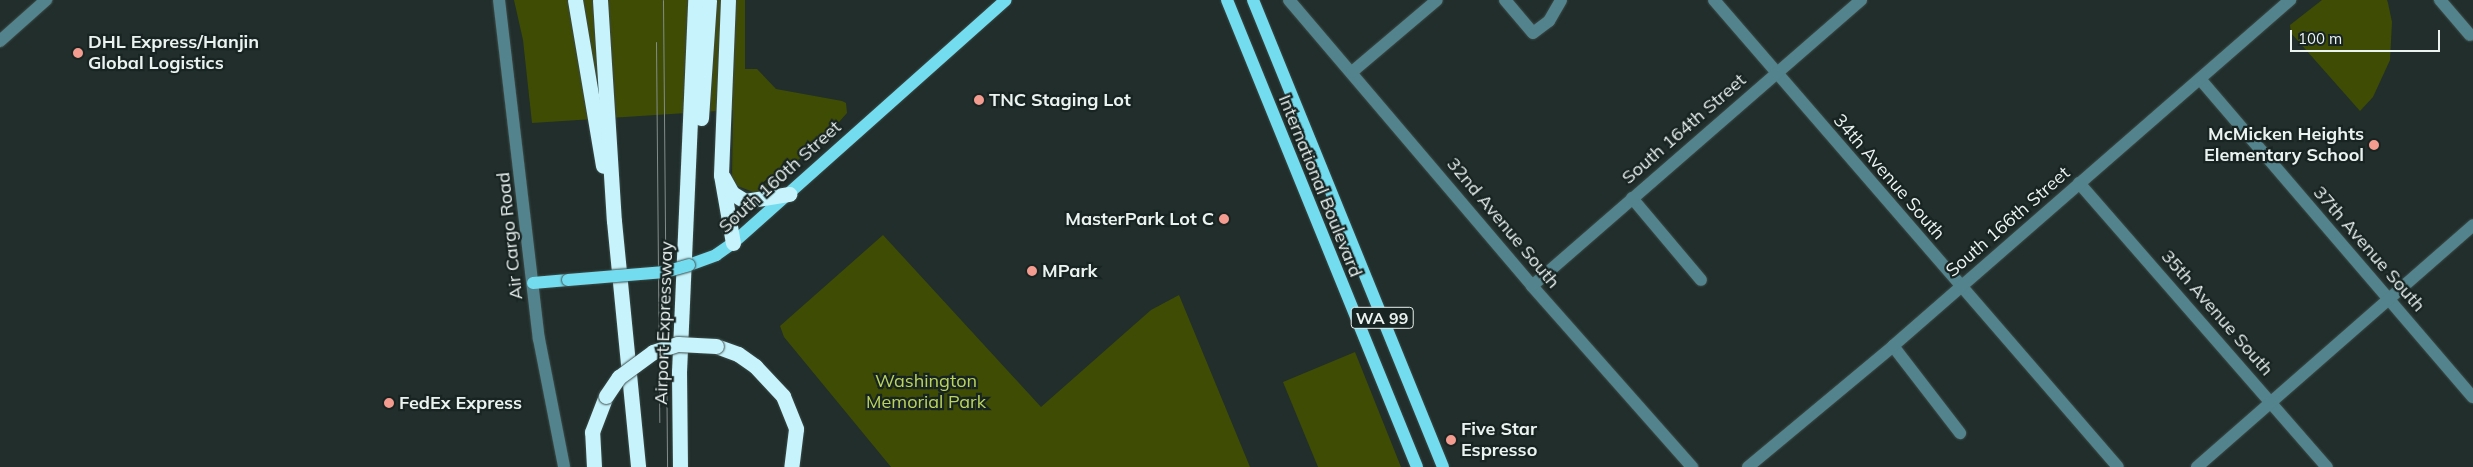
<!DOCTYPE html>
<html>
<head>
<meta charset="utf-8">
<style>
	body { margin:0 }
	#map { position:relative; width:2473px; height:467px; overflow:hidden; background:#212e2b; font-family:Mulish,sans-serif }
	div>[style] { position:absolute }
	.green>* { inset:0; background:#3f4c04 }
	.roads { filter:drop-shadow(0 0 1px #3d4a47) drop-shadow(0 0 1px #3d4a47) }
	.minor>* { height:12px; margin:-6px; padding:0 6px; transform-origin:6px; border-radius:6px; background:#53838c }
	.major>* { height:12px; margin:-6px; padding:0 6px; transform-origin:6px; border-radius:6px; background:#73dcef }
	.highway>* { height:15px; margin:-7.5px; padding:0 7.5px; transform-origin:7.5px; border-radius:7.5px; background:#c6f3fc }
	.tram>* { height:1px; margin:-0.5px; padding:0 0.5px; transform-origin:0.5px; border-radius:0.5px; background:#838d8b }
	.bridges { filter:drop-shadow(0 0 1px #3d4a47) drop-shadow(0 0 1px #3d4a47) }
	.major-bridge>* { height:12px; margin:-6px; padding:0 6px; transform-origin:6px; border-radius:6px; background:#73dcef }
	.highway-bridge>* { height:15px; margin:-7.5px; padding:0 7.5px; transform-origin:7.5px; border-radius:7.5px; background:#c6f3fc }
	.dots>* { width:14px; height:14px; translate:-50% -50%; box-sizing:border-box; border:2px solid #182422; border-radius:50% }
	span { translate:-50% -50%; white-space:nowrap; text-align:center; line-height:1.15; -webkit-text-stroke:4.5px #182422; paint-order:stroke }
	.shield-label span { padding:1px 4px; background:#182422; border:1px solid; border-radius:4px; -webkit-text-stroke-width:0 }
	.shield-label { font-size:16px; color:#ebf3f1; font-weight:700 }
	.poi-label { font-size:18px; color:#ebf3f1; font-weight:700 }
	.left { translate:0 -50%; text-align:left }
	.right { translate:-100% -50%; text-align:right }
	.street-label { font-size:18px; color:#ebf3f1 }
	.park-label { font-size:18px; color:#bbd45c }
	.scale { position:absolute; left:2290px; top:30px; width:150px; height:22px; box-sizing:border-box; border:2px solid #ebf3f1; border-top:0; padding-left:6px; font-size:15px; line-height:18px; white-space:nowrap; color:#ebf3f1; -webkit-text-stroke:4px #182422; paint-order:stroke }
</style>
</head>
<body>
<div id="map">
	<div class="green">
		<i style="clip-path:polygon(514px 0,745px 0,745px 69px,757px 69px,776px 89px,842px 101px,846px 103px,847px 113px,830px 132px,765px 189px,756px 193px,735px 185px,732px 179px,733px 110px,532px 123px,523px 40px)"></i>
		<i style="clip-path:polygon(2322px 0,2387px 0,2388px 3px,2392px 22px,2390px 60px,2373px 97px,2360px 111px,2291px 33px,2290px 25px)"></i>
		<i style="clip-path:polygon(883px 235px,1041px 407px,1151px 310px,1179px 295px,1250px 467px,891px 467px,784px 337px,780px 326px)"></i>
		<i style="clip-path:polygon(1355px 352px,1401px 467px,1318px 467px,1283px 382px)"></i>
	</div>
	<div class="roads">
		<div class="minor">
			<i style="left:499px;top:0;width:341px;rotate:83.3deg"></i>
			<i style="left:539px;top:339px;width:130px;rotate:78.9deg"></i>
			<i style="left:1289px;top:0;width:375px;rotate:49.6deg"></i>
			<i style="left:1532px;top:286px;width:242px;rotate:48.5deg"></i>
			<i style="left:1505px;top:0;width:43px;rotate:49.7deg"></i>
			<i style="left:1533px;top:33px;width:20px;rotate:-37deg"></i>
			<i style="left:1549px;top:21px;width:24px;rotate:-60deg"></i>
			<i style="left:1714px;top:0;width:617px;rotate:49.14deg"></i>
			<i style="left:2440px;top:0;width:46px;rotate:49.4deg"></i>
			<i style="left:0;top:41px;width:62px;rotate:-41.7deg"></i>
			<i style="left:1352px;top:72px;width:111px;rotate:-40.3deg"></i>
			<i style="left:2200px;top:79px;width:419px;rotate:49.4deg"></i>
			<i style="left:2079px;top:183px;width:377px;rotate:48.9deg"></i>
			<i style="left:1632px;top:198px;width:107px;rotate:49.9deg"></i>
			<i style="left:1532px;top:286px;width:436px;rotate:-41deg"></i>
			<i style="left:1893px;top:346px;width:110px;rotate:52.4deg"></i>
			<i style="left:1748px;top:467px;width:189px;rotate:-39.8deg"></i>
			<i style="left:1893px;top:346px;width:527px;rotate:-41.07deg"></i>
			<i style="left:2197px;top:467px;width:367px;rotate:-41.2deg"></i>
		</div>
		<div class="major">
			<i style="left:1227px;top:0;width:504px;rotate:67.86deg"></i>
			<i style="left:1253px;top:0;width:504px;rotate:67.86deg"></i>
			<i style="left:689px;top:265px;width:29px;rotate:-20deg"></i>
			<i style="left:716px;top:255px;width:21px;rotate:-35deg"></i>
			<i style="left:733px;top:243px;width:365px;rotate:-41.7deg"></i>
			<i style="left:533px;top:283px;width:35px;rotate:-5deg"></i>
		</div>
		<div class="highway">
			<i style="left:575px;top:0;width:168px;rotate:80.4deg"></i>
			<i style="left:600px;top:0;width:221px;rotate:86.4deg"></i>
			<i style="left:614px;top:221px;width:247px;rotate:84.4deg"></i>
			<i style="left:728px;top:0;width:175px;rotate:92.3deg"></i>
			<i style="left:721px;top:175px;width:69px;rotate:80deg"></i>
			<i style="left:701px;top:118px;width:118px;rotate:-86.1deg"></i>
			<i style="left:723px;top:177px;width:18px;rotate:61deg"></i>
			<i style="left:732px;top:193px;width:15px;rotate:32deg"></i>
			<i style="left:745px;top:201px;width:45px;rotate:-9deg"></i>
			<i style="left:716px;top:346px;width:23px;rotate:20deg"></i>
			<i style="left:738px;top:354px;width:21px;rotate:35deg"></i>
			<i style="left:755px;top:366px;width:41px;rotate:47deg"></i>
			<i style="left:783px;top:396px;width:35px;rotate:68deg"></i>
			<i style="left:796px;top:429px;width:38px;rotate:97deg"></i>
			<i style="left:594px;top:467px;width:35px;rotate:-93deg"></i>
			<i style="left:592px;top:432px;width:39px;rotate:-69deg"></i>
			<i style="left:680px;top:467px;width:95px;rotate:-90.6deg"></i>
			<i style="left:679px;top:372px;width:372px;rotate:-87.5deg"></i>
		</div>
	</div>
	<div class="tram">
		<i style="left:663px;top:0;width:467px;rotate:89.5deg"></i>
		<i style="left:656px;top:42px;width:380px;rotate:89.5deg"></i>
	</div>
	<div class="bridges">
		<div class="major-bridge">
			<i style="left:568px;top:280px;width:97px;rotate:-4.7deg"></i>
			<i style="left:665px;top:272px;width:25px;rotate:-16deg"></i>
		</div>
		<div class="highway-bridge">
			<i style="left:606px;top:396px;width:23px;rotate:-56deg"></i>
			<i style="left:619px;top:377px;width:42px;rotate:-36.3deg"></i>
			<i style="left:653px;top:352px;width:26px;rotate:-18deg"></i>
			<i style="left:678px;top:344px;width:38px;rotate:3deg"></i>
		</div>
	</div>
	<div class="dots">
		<i style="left:78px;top:53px;background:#f59c90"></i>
		<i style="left:979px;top:100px;background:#f59c90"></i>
		<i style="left:2374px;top:145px;background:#f59c90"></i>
		<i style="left:1224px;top:219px;background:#f59c90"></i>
		<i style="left:1032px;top:271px;background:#f59c90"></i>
		<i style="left:389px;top:403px;background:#f59c90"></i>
		<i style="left:1451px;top:440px;background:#f59c90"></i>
	</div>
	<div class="shield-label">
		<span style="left:1382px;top:318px">WA 99</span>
	</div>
	<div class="poi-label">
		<span class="left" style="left:88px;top:53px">DHL Express/Hanjin<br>Global Logistics</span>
		<span class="left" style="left:989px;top:100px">TNC Staging Lot</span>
		<span class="right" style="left:2364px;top:145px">McMicken Heights<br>Elementary School</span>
		<span class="right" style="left:1214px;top:219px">MasterPark Lot C</span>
		<span class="left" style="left:1042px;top:271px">MPark</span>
		<span class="left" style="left:399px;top:403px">FedEx Express</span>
		<span class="left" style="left:1461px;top:440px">Five Star<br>Espresso</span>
	</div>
	<div class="street-label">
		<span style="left:1684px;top:129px;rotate:-41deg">South 164th Street</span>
		<span style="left:780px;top:177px;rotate:-42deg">South 160th Street</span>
		<span style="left:1889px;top:177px;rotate:49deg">34th Avenue South</span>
		<span style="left:1320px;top:186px;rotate:68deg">International Boulevard</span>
		<span style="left:2008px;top:222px;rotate:-41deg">South 166th Street</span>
		<span style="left:1503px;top:223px;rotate:50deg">32nd Avenue South</span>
		<span style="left:510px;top:236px;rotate:-96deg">Air Cargo Road</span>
		<span style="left:2369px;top:249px;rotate:49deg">37th Avenue South</span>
		<span style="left:2217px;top:313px;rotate:49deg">35th Avenue South</span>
		<span style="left:664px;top:323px;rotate:-88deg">Airport Expressway</span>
	</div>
	<div class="park-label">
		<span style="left:926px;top:392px">Washington<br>Memorial Park</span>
	</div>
	<div class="scale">100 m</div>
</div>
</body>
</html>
